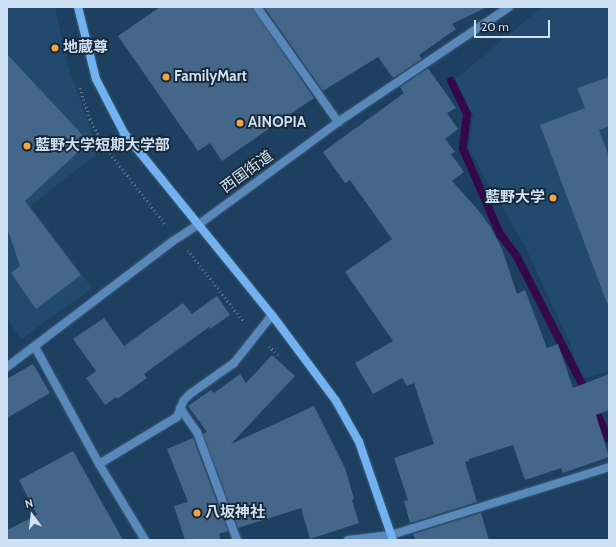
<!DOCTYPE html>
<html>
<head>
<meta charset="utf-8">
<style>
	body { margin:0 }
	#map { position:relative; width:616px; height:547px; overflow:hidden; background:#1e4060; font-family:Cabin,"Noto Sans JP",sans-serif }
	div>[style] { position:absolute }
	.built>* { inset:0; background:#224a6f }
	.stream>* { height:8px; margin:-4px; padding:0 4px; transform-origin:4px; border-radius:4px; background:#34094c }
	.building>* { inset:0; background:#446689 }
	.path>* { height:2.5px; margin-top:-1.25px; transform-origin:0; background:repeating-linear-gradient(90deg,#5c7894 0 1px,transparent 0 4px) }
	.roads { filter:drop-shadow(0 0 1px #3e5d7b) drop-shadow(0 0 1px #3e5d7b) }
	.street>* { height:8px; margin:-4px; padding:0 4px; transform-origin:4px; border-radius:4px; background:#5889ba }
	.secondary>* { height:8px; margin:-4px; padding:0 4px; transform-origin:4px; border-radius:4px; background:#73b2f0 }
	.dots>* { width:11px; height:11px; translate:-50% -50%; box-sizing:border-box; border:2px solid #172634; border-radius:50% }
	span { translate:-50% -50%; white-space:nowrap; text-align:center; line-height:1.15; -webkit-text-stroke:3.5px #172634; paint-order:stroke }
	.poi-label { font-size:15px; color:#cde0f4; font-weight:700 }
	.left { translate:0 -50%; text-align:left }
	.right { translate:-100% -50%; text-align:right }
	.street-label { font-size:15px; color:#cde0f4 }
	.frame { position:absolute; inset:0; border:8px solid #cde0f4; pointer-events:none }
	.north { position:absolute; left:12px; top:495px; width:40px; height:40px; -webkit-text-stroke:3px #172634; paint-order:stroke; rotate:345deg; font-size:11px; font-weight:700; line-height:16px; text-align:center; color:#cde0f4 }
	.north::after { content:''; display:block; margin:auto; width:14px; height:18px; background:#cde0f4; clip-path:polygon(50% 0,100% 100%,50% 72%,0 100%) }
	.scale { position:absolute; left:474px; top:20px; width:76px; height:18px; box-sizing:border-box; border:2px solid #cde0f4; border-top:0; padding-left:5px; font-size:12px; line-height:14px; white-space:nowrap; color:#cde0f4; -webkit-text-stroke:3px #172634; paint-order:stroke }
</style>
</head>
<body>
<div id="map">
	<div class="built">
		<i style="clip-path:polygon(7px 7px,55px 7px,67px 63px,96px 144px,102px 150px,30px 206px,92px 288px,21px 339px,7px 318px)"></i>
		<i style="clip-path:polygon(542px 7px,609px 7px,609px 371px,582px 378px,571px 346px,525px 246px,469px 150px,473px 116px,455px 78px,463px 73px)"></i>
	</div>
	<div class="stream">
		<i style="left:451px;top:81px;width:37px;rotate:64deg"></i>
		<i style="left:467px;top:114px;width:35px;rotate:97deg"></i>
		<i style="left:463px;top:149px;width:93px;rotate:66.5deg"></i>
		<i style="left:500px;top:234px;width:26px;rotate:53deg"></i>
		<i style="left:516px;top:255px;width:156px;rotate:62.9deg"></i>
		<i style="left:593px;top:406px;width:37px;rotate:64deg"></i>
	</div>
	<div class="building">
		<i style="clip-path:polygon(160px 7px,252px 7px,314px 98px,222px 161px,210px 143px,198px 151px,118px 36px)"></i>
		<i style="clip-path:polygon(264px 7px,487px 7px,452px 24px,456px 29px,419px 55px,422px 59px,393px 78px,378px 57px,323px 91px)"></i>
		<i style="clip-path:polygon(7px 54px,89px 142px,25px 201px,81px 275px,36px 309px,11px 273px,20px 266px,7px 228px)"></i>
		<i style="clip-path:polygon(428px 68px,456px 108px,447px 113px,458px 129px,445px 139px,455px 152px,451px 154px,464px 172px,452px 181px,479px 211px,491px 228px,502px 249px,517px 294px,525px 290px,547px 348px,558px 344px,573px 388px,609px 374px,609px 410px,596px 415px,609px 457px,563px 473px,561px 468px,525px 480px,513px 445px,469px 459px,469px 461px,465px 462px,477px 502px,410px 523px,404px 501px,408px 500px,394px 458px,434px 444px,414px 383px,407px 386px,402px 378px,373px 394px,355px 363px,393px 341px,345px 272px,392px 239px,350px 180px,345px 183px,323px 152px,404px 93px,400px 87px)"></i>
		<i style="clip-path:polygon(609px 77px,609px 126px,599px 130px,609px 157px,609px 303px,607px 303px,540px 125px,585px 108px,577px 88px)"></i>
		<i style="clip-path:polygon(217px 296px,230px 315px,210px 329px,209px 327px,144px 374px,147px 378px,117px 399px,116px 397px,105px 405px,86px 378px,96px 371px,73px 339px,104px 318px,124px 346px,183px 303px,192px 314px)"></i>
		<i style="clip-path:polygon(272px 355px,295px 376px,231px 444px,314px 406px,345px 468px,354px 499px,352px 500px,359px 523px,310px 539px,301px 508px,238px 528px,203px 434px,207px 432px,188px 406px,211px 390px,214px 393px,240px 374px,246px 383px)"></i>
		<i style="clip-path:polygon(33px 364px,50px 393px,7px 418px,7px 379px)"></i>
		<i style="clip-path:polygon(193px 438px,228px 531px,219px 534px,221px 540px,185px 540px,174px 506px,188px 502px,167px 449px)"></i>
		<i style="clip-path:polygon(73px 451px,123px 540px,7px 540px,7px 530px,37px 515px,19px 480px)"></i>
		<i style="clip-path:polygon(481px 513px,489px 540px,415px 540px,413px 534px)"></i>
	</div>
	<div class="path">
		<i style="left:80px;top:88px;width:33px;rotate:72deg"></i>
		<i style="left:90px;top:119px;width:32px;rotate:62deg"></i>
		<i style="left:105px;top:147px;width:100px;rotate:51.9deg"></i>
		<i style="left:188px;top:250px;width:91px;rotate:52.1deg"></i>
		<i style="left:269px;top:346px;width:13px;rotate:45deg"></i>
	</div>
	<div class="roads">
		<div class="street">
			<i style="left:257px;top:7px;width:141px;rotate:54.8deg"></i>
			<i style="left:35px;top:347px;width:133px;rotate:61.3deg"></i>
			<i style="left:99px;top:464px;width:89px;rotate:58.8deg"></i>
			<i style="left:7px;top:367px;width:208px;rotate:-37.2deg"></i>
			<i style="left:173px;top:241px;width:30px;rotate:-33deg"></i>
			<i style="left:198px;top:225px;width:174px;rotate:-36.3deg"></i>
			<i style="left:338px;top:122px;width:206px;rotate:-33.9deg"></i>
			<i style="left:180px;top:408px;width:29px;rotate:55deg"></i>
			<i style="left:197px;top:432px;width:115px;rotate:69.7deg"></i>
			<i style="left:99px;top:464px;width:91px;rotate:-31.1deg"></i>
			<i style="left:177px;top:417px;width:18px;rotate:-68deg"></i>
			<i style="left:184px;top:400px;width:8px;rotate:-45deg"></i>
			<i style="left:190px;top:394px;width:54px;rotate:-35.2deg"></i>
			<i style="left:234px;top:363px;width:61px;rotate:-51.6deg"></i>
			<i style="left:348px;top:540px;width:43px;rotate:-6.6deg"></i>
			<i style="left:391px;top:535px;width:228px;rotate:-17.3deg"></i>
		</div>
		<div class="secondary">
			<i style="left:78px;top:7px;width:74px;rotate:76deg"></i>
			<i style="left:96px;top:79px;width:61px;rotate:62.6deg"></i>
			<i style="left:124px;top:133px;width:235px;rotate:50.9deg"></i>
			<i style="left:272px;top:315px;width:107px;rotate:53.3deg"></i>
			<i style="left:336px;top:401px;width:47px;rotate:60.7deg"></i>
			<i style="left:359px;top:442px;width:104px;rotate:70.9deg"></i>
		</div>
	</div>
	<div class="dots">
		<i style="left:55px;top:48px;background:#f2a541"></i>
		<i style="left:166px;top:77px;background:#f2a541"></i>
		<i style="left:240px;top:123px;background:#f2a541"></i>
		<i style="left:27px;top:146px;background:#f2a541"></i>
		<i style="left:553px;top:198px;background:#f2a541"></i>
		<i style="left:197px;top:513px;background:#f2a541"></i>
	</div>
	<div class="poi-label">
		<span class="left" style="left:63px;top:48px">地蔵尊</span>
		<span class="left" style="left:174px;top:77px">FamilyMart</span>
		<span class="left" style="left:248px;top:123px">AINOPIA</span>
		<span class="left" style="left:35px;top:146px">藍野大学短期大学部</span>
		<span class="right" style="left:545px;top:198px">藍野大学</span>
		<span class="left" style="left:205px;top:513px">八坂神社</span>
	</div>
	<div class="street-label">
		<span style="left:247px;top:172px;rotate:-36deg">西国街道</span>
	</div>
	<div class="frame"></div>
	<div class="north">N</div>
	<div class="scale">20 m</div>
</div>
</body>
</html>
